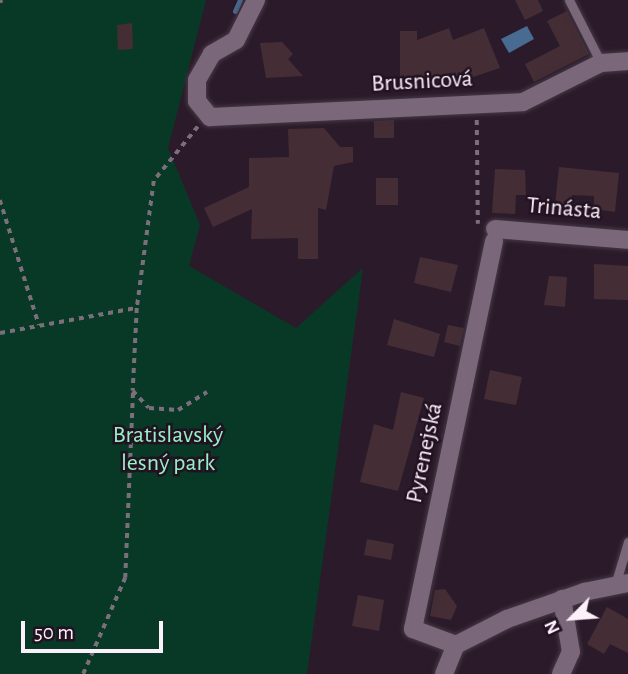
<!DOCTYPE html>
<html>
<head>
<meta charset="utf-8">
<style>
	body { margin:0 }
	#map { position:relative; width:628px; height:674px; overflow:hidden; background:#2b1b2a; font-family:"Alegreya Sans",sans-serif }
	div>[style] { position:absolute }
	.green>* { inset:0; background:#083926 }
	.water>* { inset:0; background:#486b92 }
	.stream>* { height:5px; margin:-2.5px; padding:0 2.5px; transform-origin:2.5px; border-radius:2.5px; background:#486b92 }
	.building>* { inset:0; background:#442d35 }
	.path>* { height:3.5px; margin-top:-1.75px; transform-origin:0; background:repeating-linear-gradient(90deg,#7c6e7b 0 5px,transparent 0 10px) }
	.roads { filter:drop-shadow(0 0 2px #463946) drop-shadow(0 0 2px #463946) }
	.service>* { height:9px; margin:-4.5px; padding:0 4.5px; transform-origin:4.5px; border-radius:4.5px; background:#7b677a }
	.minor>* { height:18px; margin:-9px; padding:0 9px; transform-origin:9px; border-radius:9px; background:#7b677a }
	span { translate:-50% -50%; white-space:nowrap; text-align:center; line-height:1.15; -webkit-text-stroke:5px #221221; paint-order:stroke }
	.street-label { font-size:24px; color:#fcf0fb }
	.park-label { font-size:24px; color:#97f0c5 }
	.north { position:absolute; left:537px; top:583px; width:70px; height:70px; -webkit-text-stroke:5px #221221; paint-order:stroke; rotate:245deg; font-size:19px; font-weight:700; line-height:28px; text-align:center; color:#fcf0fb }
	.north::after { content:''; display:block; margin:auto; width:24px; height:32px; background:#fcf0fb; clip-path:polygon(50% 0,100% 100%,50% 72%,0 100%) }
	.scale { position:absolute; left:21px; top:621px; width:142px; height:32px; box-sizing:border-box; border:4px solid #fcf0fb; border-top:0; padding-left:9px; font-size:21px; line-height:24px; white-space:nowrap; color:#fcf0fb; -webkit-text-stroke:5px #221221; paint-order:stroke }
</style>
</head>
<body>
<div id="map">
	<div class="green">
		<i style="clip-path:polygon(0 0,206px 0,168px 148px,200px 225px,189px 266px,296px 328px,363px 268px,307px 674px,0 674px)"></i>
	</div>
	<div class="water">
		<i style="clip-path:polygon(527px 26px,534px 39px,509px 53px,501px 39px)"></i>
	</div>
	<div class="stream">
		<i style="left:235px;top:11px;width:12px;rotate:-66deg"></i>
	</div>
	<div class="building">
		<i style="clip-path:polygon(515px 0,538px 0,543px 11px,525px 20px)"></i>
		<i style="clip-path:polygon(567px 11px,589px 54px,534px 82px,525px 64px,560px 46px,547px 21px)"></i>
		<i style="clip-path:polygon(132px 23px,133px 49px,118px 50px,117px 25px)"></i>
		<i style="clip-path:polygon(449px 28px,453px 40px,484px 28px,500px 68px,464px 80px,462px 74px,445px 81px,400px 81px,400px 31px,417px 31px,417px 40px)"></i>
		<i style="clip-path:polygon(282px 42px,293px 54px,288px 59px,303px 76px,266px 78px,260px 43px)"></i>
		<i style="clip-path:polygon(394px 120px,394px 138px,374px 138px,374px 121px)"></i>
		<i style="clip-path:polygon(324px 128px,340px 147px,353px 147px,353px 162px,334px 166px,326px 210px,318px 208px,318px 259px,298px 259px,298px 238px,251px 239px,252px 209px,213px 227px,204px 208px,249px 187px,249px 158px,289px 157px,288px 129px)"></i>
		<i style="clip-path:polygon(559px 167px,619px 173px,615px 212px,594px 209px,594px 196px,572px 195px,571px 207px,555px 205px)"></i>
		<i style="clip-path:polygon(495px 169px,525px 170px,526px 195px,516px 195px,515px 214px,492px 213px)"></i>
		<i style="clip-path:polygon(376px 178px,398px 178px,398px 205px,376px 205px)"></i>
		<i style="clip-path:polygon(420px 257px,458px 265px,451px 292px,414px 283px)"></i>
		<i style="clip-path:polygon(594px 264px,628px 266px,628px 300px,594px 299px)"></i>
		<i style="clip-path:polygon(549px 276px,567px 277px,565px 307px,544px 305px)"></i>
		<i style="clip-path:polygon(394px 319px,440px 334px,434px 357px,387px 345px)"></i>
		<i style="clip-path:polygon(448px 325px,464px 328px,460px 346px,444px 342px)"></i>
		<i style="clip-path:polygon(490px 370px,522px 377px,516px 405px,484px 399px)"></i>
		<i style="clip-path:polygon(401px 392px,424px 398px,398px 491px,360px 482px,374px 424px,393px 430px)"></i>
		<i style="clip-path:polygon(367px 539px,394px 544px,391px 560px,364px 555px)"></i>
		<i style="clip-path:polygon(445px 589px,457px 606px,451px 620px,430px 616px,435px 590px)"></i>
		<i style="clip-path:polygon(358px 595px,384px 600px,379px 631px,352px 626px)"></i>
		<i style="clip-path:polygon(607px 607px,628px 619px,628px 653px,610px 644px,604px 654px,587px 644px)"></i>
	</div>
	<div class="path">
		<i style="left:0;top:3px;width:3px;rotate:-72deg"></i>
		<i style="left:477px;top:120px;width:104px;rotate:89.4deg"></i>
		<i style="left:198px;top:127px;width:70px;rotate:129.2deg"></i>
		<i style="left:154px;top:181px;width:128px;rotate:97.6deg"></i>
		<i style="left:137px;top:308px;width:83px;rotate:92.8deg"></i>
		<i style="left:133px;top:391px;width:23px;rotate:47deg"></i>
		<i style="left:149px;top:408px;width:29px;rotate:4deg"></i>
		<i style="left:178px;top:410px;width:34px;rotate:-32deg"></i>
		<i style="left:0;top:200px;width:131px;rotate:72.7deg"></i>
		<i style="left:0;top:333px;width:138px;rotate:-10.4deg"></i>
		<i style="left:83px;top:674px;width:105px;rotate:-66.4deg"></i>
		<i style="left:125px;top:578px;width:187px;rotate:-87.6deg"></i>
	</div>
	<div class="roads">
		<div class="service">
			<i style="left:569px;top:0;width:71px;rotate:63.1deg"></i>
			<i style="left:615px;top:585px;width:45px;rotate:-73.2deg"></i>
		</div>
		<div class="minor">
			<i style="left:256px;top:0;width:45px;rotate:116.6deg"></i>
			<i style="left:236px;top:40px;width:28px;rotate:150deg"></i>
			<i style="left:212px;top:54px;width:30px;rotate:120deg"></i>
			<i style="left:197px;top:80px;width:21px;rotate:90deg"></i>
			<i style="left:197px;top:101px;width:21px;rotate:51deg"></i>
			<i style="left:210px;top:117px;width:313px;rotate:-2.7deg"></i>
			<i style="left:523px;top:102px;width:87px;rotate:-26.6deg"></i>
			<i style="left:601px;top:63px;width:27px;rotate:-4deg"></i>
			<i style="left:495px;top:229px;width:133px;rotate:4.7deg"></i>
			<i style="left:456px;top:645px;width:46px;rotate:-159.6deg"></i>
			<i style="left:413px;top:629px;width:396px;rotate:-78.2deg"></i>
			<i style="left:444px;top:674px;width:31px;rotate:-68deg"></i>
			<i style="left:456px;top:645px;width:57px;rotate:-27deg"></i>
			<i style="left:507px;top:619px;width:82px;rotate:-19.3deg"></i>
			<i style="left:584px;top:592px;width:45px;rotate:-11.6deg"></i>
			<i style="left:561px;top:674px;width:24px;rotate:-66deg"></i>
			<i style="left:571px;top:652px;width:54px;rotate:-99.6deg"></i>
		</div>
	</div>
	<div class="street-label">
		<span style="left:422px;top:82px;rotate:-3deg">Brusnicová</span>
		<span style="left:564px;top:209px;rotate:5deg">Trinásta</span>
		<span style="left:425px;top:453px;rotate:-78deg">Pyrenejská</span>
	</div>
	<div class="park-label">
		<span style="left:168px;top:450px">Bratislavský<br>lesný park</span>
	</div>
	<div class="north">N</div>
	<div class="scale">50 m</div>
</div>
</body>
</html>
